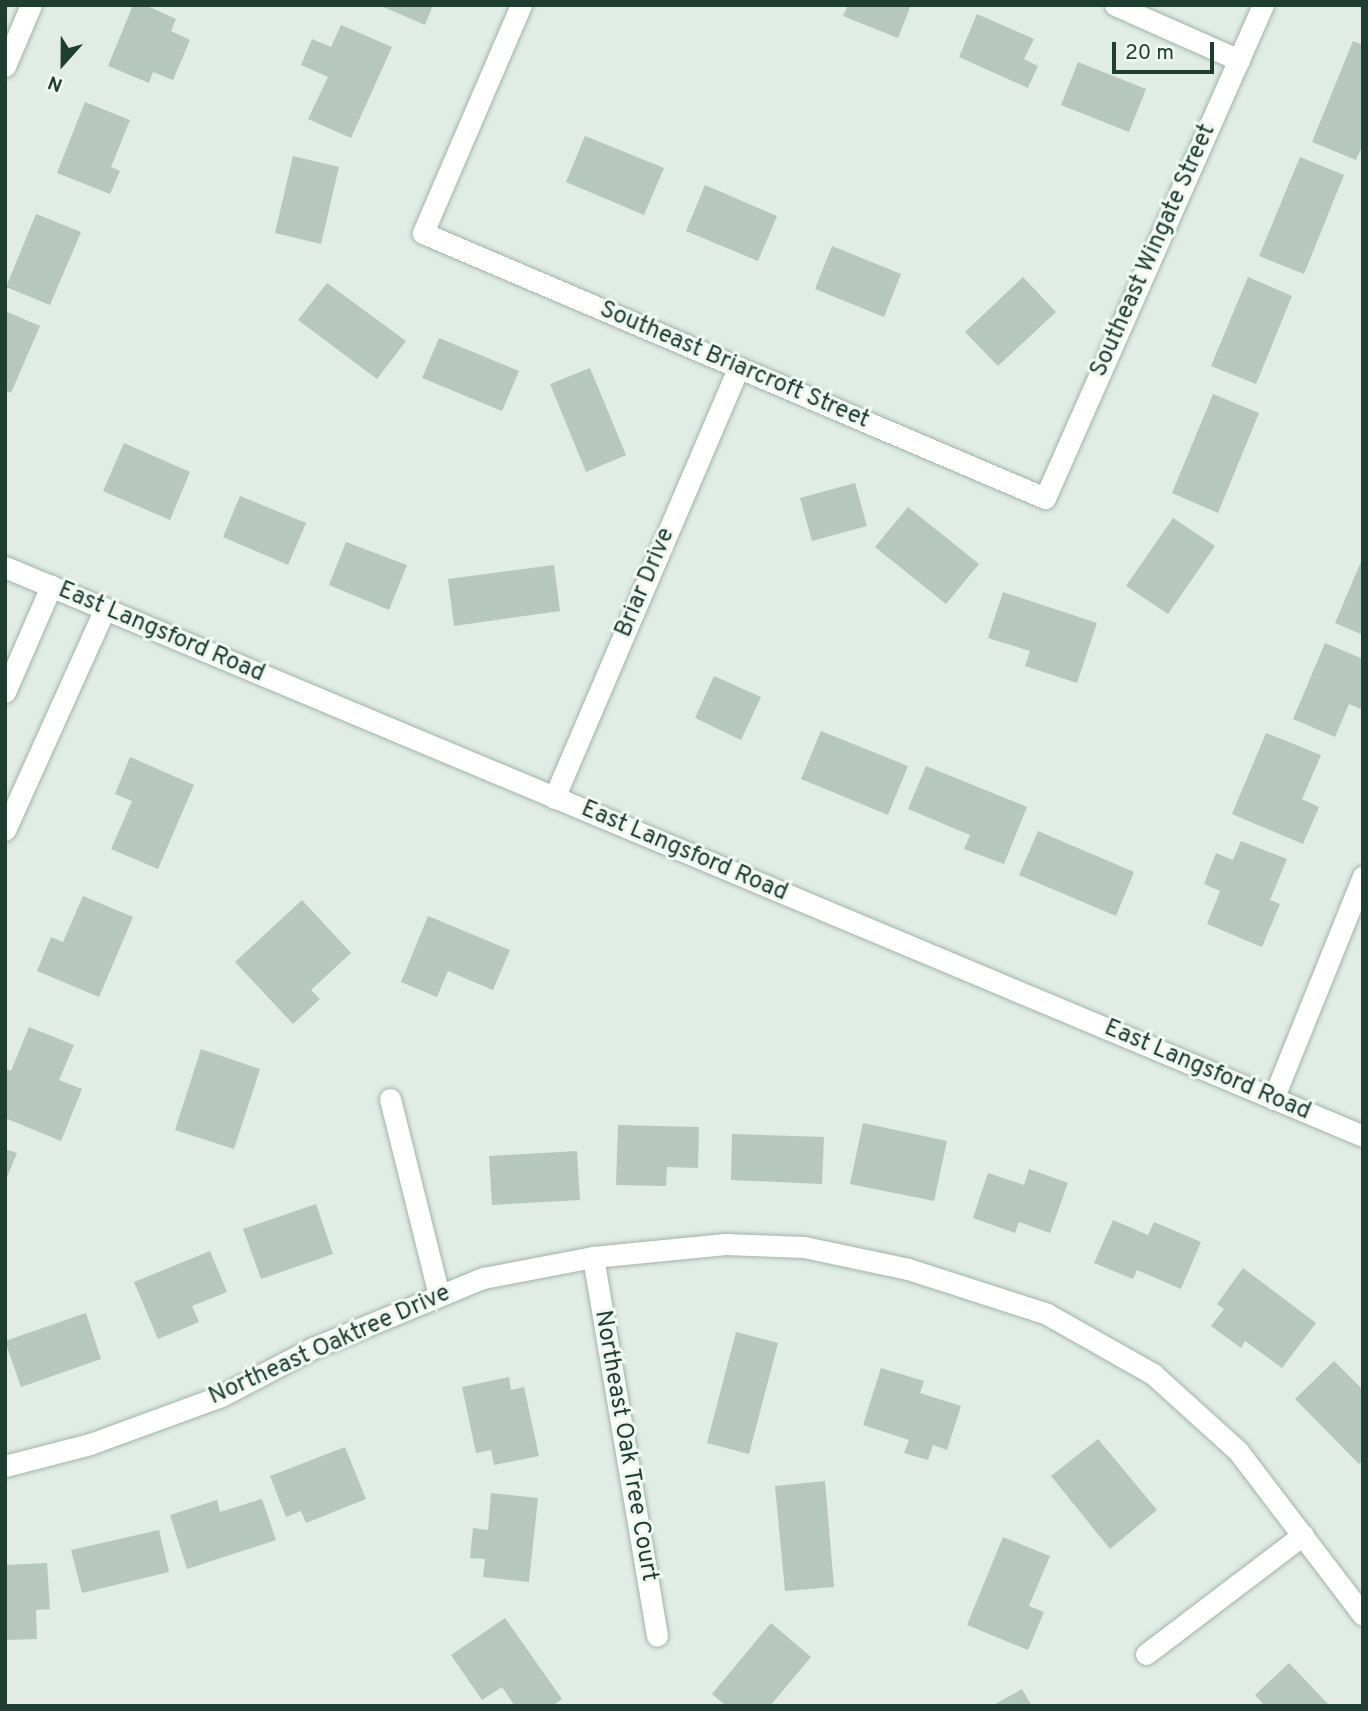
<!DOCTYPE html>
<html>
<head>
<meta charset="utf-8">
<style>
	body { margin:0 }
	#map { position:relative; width:1368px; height:1711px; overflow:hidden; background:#e0ece5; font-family:Overpass,sans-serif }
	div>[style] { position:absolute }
	.building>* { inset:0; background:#b5c7be }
	.roads { filter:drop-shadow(0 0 2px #a2b4ac) drop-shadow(0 0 2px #a2b4ac) }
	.street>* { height:21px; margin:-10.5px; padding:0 10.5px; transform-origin:10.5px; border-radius:10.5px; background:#fff }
	.secondary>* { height:21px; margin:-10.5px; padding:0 10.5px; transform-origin:10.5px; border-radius:10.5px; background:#fff }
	span { translate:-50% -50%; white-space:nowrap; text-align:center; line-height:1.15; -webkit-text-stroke:6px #f1f8f4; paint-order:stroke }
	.street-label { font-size:24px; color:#1f3e32 }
	.frame { position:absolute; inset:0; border:7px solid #1f3e32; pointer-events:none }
	.north { position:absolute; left:28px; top:28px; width:70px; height:70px; -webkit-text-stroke:5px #f1f8f4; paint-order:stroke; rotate:201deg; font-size:19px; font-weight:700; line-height:28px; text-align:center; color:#1f3e32 }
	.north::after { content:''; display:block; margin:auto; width:24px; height:32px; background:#1f3e32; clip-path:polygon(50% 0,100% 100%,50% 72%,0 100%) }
	.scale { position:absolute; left:1112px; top:42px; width:102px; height:32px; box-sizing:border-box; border:4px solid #1f3e32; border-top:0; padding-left:9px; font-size:21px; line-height:24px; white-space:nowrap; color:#1f3e32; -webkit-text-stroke:5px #f1f8f4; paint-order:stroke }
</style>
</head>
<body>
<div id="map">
	<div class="building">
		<i style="clip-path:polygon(133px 5px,145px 5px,176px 19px,171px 31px,190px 40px,173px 80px,153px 72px,149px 83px,108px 66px)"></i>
		<i style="clip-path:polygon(379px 5px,433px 5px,425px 25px)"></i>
		<i style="clip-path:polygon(848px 5px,911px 5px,898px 38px,843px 16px)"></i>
		<i style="clip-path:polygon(977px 14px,1034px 39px,1024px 59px,1038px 66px,1028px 88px,959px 57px)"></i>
		<i style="clip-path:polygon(341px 25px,392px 47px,351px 138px,308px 119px,328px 77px,301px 65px,312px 39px,331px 47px)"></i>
		<i style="clip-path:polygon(1353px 41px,1363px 45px,1363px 145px,1356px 160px,1312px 142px)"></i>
		<i style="clip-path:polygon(1078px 62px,1146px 89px,1129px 132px,1061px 105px)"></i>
		<i style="clip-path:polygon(85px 102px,130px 120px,111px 167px,120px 171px,110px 194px,57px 173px)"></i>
		<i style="clip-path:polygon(585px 136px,664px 168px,644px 215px,566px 182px)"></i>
		<i style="clip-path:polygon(293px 156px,339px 167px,321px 244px,275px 233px)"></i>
		<i style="clip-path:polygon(1300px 157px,1344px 175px,1304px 274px,1259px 256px)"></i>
		<i style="clip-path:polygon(705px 185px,777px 216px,758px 261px,686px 231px)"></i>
		<i style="clip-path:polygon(36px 214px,81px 232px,50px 305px,6px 287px)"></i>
		<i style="clip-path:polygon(832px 246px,901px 274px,884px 317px,815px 289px)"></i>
		<i style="clip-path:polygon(1023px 277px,1056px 312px,998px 366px,965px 332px)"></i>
		<i style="clip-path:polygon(1248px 277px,1292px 296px,1256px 384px,1211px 366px)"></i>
		<i style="clip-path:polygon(327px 283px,406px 341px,377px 379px,298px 320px)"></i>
		<i style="clip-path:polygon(5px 311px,40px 326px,11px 393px,5px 390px)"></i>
		<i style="clip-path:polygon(439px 338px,519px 371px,502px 411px,422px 378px)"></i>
		<i style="clip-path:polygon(590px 368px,626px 455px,586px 472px,550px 384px)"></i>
		<i style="clip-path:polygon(1213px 394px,1259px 413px,1218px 513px,1172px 493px)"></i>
		<i style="clip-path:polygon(124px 443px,190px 472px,170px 520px,103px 491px)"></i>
		<i style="clip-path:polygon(855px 483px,867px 526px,812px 541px,800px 498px)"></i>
		<i style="clip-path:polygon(240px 496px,306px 523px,288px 565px,223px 537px)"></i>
		<i style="clip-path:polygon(908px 507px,979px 564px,946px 604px,875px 547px)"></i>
		<i style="clip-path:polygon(1173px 518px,1215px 546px,1168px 614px,1126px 586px)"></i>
		<i style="clip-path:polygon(346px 542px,407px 565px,389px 610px,329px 585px)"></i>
		<i style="clip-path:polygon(1363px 557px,1363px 635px,1335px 623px)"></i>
		<i style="clip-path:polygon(554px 565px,560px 611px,454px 626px,448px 579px)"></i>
		<i style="clip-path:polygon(1003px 592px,1097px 623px,1077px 683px,1025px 666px,1030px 651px,988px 638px)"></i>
		<i style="clip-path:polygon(1325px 643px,1363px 659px,1363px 710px,1349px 704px,1335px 737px,1293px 719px)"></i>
		<i style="clip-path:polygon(714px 676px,761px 697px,741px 740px,695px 718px)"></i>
		<i style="clip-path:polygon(821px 731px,908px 766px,888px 815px,801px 779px)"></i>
		<i style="clip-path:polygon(1266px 733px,1321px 755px,1302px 799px,1319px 807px,1303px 844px,1232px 814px)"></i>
		<i style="clip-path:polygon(130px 757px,194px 785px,158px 869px,111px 849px,132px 801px,115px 794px)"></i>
		<i style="clip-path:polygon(926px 766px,1027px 807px,1004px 864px,964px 849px,970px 835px,908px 809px)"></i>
		<i style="clip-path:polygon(1038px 831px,1134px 872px,1116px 916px,1019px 875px)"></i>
		<i style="clip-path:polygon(1241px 841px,1287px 859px,1270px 900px,1280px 904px,1262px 947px,1207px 924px,1220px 891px,1204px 884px,1216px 853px,1233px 860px)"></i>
		<i style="clip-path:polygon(83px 896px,133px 917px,99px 997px,37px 971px,51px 937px,63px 942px)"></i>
		<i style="clip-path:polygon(302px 900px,351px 953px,311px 990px,320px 999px,293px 1024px,235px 962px)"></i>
		<i style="clip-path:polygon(428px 916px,510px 950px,493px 990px,448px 971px,437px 997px,401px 982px)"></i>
		<i style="clip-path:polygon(29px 1027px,74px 1045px,59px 1080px,82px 1089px,61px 1141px,5px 1118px,5px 1068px,11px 1071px)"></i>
		<i style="clip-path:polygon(201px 1049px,260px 1069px,234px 1149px,175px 1130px)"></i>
		<i style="clip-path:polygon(863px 1123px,947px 1141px,934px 1201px,850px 1184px)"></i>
		<i style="clip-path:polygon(618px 1125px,699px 1127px,698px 1168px,667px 1167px,666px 1186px,616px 1185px)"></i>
		<i style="clip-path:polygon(732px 1134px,824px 1137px,822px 1184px,731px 1180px)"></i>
		<i style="clip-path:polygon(5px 1149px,17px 1153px,5px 1182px)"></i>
		<i style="clip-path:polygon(577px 1151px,580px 1200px,492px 1205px,489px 1156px)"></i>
		<i style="clip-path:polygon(1029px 1169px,1068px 1183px,1050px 1233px,1019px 1222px,1015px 1233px,973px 1218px,988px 1173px,1024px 1185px)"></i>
		<i style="clip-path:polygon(316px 1204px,333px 1254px,261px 1279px,243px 1229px)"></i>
		<i style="clip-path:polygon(1113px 1220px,1148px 1235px,1154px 1222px,1201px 1242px,1181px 1289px,1137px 1270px,1133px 1279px,1094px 1263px)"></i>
		<i style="clip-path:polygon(210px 1251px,227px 1292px,192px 1306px,199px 1322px,158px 1339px,134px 1282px)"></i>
		<i style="clip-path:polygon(1243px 1268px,1316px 1323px,1282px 1368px,1245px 1341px,1241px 1348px,1211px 1326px,1224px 1309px,1217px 1304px)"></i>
		<i style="clip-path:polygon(86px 1313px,101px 1359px,21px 1387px,5px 1341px)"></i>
		<i style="clip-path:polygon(736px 1332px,778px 1343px,749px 1454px,707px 1443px)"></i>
		<i style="clip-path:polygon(1334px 1361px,1363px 1390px,1363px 1460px,1359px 1464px,1295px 1399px)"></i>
		<i style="clip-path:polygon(881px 1368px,924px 1381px,920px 1393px,961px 1406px,947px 1450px,933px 1445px,928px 1460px,904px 1453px,909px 1440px,863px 1425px)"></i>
		<i style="clip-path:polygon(509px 1377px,511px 1390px,524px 1387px,539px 1456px,494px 1465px,491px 1450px,476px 1453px,462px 1387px)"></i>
		<i style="clip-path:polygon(1098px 1439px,1157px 1510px,1110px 1549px,1051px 1476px)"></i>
		<i style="clip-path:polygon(345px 1447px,366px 1499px,306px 1523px,301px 1511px,286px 1517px,270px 1476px)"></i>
		<i style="clip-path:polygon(825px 1481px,834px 1587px,785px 1591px,775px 1486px)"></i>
		<i style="clip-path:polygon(491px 1493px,538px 1498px,529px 1582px,483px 1577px,485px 1559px,470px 1558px,473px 1528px,488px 1530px)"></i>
		<i style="clip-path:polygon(262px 1499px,276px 1540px,187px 1569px,170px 1515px,217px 1500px,220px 1512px)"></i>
		<i style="clip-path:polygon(159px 1530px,169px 1572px,82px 1593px,71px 1550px)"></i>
		<i style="clip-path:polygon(1003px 1537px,1050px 1556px,1029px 1606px,1044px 1612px,1028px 1650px,967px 1625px)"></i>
		<i style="clip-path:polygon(47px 1563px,50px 1609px,36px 1610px,37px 1639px,5px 1640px,5px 1565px)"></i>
		<i style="clip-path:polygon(505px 1618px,562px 1699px,552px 1706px,515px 1706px,502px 1687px,482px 1700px,451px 1655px)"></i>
		<i style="clip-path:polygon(771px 1623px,811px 1657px,770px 1706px,726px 1706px,712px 1694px)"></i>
		<i style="clip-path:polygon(1289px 1663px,1330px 1706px,1265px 1706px,1255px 1695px)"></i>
		<i style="clip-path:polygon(1022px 1689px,1032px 1706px,992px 1706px)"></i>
	</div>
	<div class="roads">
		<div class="street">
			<i style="left:521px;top:5px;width:248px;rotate:113.3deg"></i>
			<i style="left:423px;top:233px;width:676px;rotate:23.08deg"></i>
			<i style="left:1045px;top:498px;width:539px;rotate:-66.15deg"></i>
			<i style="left:1115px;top:5px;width:136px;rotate:23.9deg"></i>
			<i style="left:5px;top:66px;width:66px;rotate:-66.9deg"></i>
			<i style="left:5px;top:692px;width:116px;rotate:-66.5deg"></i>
			<i style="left:554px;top:798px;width:468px;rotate:-66.8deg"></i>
			<i style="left:5px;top:830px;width:243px;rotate:-65.7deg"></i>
			<i style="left:390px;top:1099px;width:203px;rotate:76deg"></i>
			<i style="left:1273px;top:1099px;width:240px;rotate:-68deg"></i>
			<i style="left:593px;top:1257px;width:384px;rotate:80.4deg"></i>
			<i style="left:5px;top:1466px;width:88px;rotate:-14.5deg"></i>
			<i style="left:90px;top:1444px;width:140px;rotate:-20.1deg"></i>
			<i style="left:221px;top:1396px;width:104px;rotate:-27.6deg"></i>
			<i style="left:313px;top:1348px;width:184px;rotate:-22.4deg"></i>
			<i style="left:483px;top:1278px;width:112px;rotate:-10.8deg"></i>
			<i style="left:593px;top:1257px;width:133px;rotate:-5.6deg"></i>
			<i style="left:725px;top:1244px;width:79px;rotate:2.2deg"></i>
			<i style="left:804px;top:1247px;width:106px;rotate:11.9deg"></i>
			<i style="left:908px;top:1269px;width:146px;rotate:17.9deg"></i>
			<i style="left:1047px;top:1314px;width:122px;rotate:29.5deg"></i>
			<i style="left:1153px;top:1374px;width:115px;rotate:42.2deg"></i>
			<i style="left:1238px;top:1451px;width:206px;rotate:52.7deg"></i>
			<i style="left:1146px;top:1654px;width:197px;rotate:-37.2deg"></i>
		</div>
		<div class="secondary">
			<i style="left:5px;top:567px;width:1472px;rotate:22.73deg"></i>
		</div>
	</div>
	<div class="street-label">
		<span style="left:1154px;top:251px;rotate:-66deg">Southeast Wingate Street</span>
		<span style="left:734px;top:366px;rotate:23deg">Southeast Briarcroft Street</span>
		<span style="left:646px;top:583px;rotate:-67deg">Briar Drive</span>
		<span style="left:161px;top:633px;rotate:23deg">East Langsford Road</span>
		<span style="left:684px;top:852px;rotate:23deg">East Langsford Road</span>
		<span style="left:1207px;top:1071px;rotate:23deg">East Langsford Road</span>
		<span style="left:330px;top:1346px;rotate:-24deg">Northeast Oaktree Drive</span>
		<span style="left:625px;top:1446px;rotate:80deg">Northeast Oak Tree Court</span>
	</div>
	<div class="frame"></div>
	<div class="north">N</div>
	<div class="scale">20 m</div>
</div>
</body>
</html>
